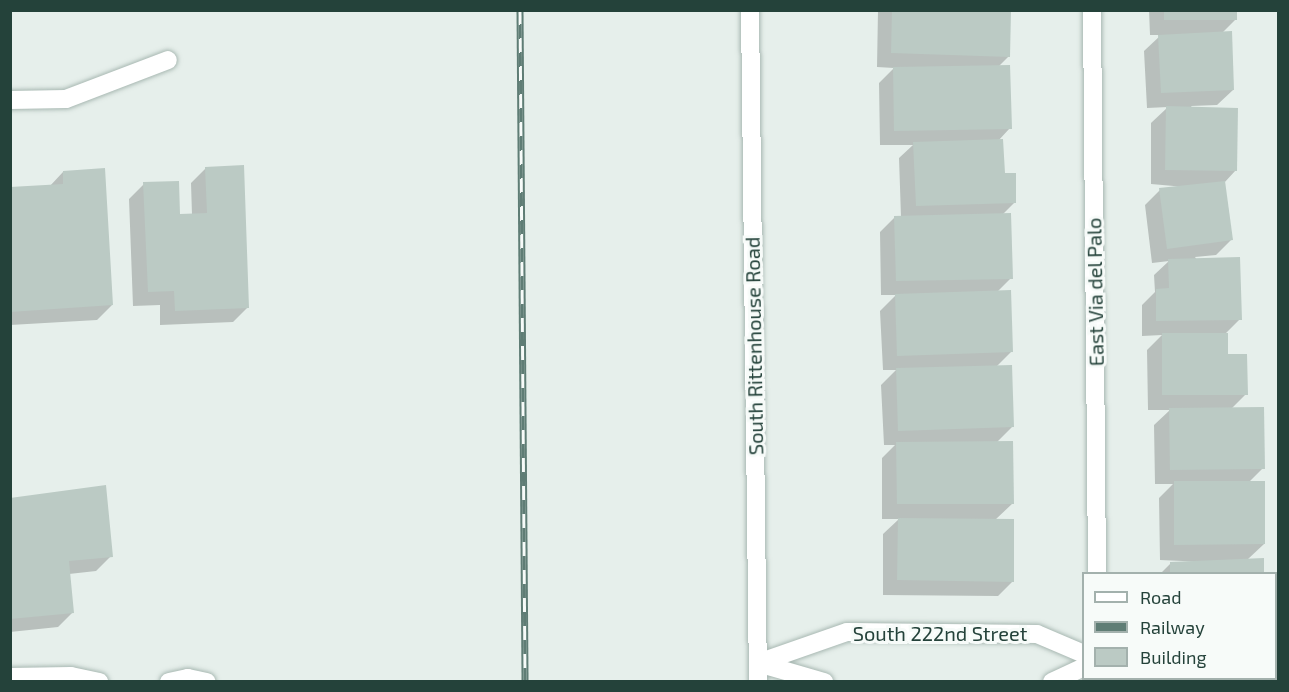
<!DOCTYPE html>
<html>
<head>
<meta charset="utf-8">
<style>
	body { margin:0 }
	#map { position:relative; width:1289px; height:692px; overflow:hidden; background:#e6efeb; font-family:"Exo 2",sans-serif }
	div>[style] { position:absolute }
	.shadow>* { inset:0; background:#0003 }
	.building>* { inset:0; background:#bbcac4 }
	.roads { filter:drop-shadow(0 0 2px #a8b8b2) drop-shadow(0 0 2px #a8b8b2) }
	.minor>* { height:18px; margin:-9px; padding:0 9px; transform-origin:9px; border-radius:9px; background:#fff }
	.secondary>* { height:18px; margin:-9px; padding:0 9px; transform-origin:9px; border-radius:9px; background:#fff }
	.rail>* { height:7px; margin-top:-3.5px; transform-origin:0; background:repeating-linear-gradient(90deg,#f7fbf9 0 14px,#5f7d75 0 28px); box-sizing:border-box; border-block:2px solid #5f7d75 }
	span { translate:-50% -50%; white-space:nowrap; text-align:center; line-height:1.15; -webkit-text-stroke:6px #f7fbf9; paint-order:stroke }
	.street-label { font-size:20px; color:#24423a }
	.frame { position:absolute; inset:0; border:12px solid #24423a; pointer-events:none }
	.legend { position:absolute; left:1082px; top:572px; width:195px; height:108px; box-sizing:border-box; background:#f7fbf9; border:2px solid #a3b1ad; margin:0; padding:8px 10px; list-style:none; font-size:18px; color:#24423a }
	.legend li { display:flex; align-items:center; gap:12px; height:30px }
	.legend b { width:30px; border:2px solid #a3b1ad }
</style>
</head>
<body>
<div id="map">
	<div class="shadow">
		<i style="clip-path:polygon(878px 10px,1010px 10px,1009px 56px,999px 66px,1010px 128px,998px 141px,1003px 175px,1015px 202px,1002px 215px,1011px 278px,997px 292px,1012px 351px,996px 367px,1012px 427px,997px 442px,1013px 503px,995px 520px,1013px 581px,998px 596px,883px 595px,883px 534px,899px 519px,882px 519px,882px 458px,895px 445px,884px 445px,881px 385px,896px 370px,883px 370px,880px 311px,896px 295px,881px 295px,880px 232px,895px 217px,901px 217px,899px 158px,913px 145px,880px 145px,879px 83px,894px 68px,877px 67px)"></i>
		<i style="clip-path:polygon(1149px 10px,1236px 10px,1236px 19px,1222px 33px,1233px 90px,1217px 105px,1191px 106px,1236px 170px,1224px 183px,1231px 240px,1216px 255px,1195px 257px,1240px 319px,1226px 333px,1226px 356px,1246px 394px,1231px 409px,1263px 468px,1249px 482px,1264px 544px,1247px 560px,1263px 574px,1160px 574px,1171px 563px,1205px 562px,1160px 560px,1159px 498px,1173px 484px,1155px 484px,1154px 425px,1170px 410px,1148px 410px,1147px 350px,1162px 335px,1142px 336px,1142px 305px,1155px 292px,1154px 275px,1169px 261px,1152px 263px,1145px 205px,1160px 190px,1185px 187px,1151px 184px,1151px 123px,1168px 107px,1147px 108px,1144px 51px,1161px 35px,1150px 35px)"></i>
		<i style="clip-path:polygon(206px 168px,248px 307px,233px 322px,160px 325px,160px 305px,133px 306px,129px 199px,144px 184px,179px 216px,192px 215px,191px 183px)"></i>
		<i style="clip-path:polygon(63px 172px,112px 305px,97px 320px,10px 325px,10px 189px,49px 187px)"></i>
		<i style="clip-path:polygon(105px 487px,111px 556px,96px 571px,69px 574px,73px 612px,58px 627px,10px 632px,10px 500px)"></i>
	</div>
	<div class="building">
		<i style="clip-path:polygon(892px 10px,1011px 10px,1010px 57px,891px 53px)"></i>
		<i style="clip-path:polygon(1164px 10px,1237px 10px,1237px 20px,1164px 20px)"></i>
		<i style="clip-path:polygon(1232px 31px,1234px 90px,1161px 93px,1158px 35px)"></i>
		<i style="clip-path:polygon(1010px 65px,1012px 129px,894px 131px,893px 67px)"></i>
		<i style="clip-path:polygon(1166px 106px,1238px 108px,1237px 171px,1165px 170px)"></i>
		<i style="clip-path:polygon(1003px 139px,1005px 173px,1016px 173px,1016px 203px,916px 206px,913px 142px)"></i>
		<i style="clip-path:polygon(244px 165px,249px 308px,175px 311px,174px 291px,148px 292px,143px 182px,179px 181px,180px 214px,207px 213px,205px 167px)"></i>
		<i style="clip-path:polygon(105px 168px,113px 305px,10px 312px,10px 187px,63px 184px,63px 171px)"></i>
		<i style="clip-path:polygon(1225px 181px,1233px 240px,1167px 249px,1159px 188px)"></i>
		<i style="clip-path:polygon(1011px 213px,1013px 279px,896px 281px,894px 216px)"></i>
		<i style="clip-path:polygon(1240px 257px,1242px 320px,1156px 321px,1156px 289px,1169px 288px,1168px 259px)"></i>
		<i style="clip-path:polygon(1011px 290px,1013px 352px,897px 356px,895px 294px)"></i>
		<i style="clip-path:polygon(1162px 333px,1228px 333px,1228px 354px,1247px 354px,1248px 395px,1162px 395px)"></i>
		<i style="clip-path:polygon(1012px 365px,1014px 427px,898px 431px,896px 368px)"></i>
		<i style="clip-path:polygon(1264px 407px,1265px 469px,1170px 470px,1169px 408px)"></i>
		<i style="clip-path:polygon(1013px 441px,1014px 504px,897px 504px,896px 442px)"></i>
		<i style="clip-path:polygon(1174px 481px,1265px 481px,1265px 544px,1174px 545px)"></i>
		<i style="clip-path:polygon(106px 485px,113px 557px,69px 561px,74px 613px,10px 619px,10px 498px)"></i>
		<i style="clip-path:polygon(898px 518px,1014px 519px,1014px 582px,897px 580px)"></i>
		<i style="clip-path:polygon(1264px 558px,1264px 574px,1170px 574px,1170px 562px)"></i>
	</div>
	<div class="roads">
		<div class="minor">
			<i style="left:1092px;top:10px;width:564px;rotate:89.49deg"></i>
			<i style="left:10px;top:100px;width:56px;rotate:-1deg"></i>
			<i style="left:66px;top:99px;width:109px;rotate:-20.9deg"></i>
			<i style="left:758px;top:663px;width:94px;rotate:-19.2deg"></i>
			<i style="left:847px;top:632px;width:190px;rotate:0.6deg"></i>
			<i style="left:1037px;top:634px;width:51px;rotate:23.1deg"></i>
			<i style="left:758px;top:663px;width:69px;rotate:16.1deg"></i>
			<i style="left:10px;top:677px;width:61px;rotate:-0.9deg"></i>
			<i style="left:71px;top:676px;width:29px;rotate:12deg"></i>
			<i style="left:1098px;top:678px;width:4px;rotate:90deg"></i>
			<i style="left:169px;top:682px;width:19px;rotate:-12deg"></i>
			<i style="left:188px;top:678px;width:19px;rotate:12deg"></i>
			<i style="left:1052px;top:682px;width:35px;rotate:-25deg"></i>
		</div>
		<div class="secondary">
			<i style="left:750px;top:10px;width:672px;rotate:89.32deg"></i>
		</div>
	</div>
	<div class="rail">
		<i style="left:520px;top:10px;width:672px;rotate:89.57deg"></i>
	</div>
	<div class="street-label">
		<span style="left:1095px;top:292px;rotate:-91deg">East Via del Palo</span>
		<span style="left:754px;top:346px;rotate:-91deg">South Rittenhouse Road</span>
		<span style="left:940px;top:633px">South 222nd Street</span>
	</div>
	<div class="frame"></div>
	<ul class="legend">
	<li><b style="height:8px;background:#fff"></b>Road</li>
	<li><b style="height:8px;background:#5f7d75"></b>Railway</li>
	<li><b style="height:16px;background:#bbcac4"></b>Building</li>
	</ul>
</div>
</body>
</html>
